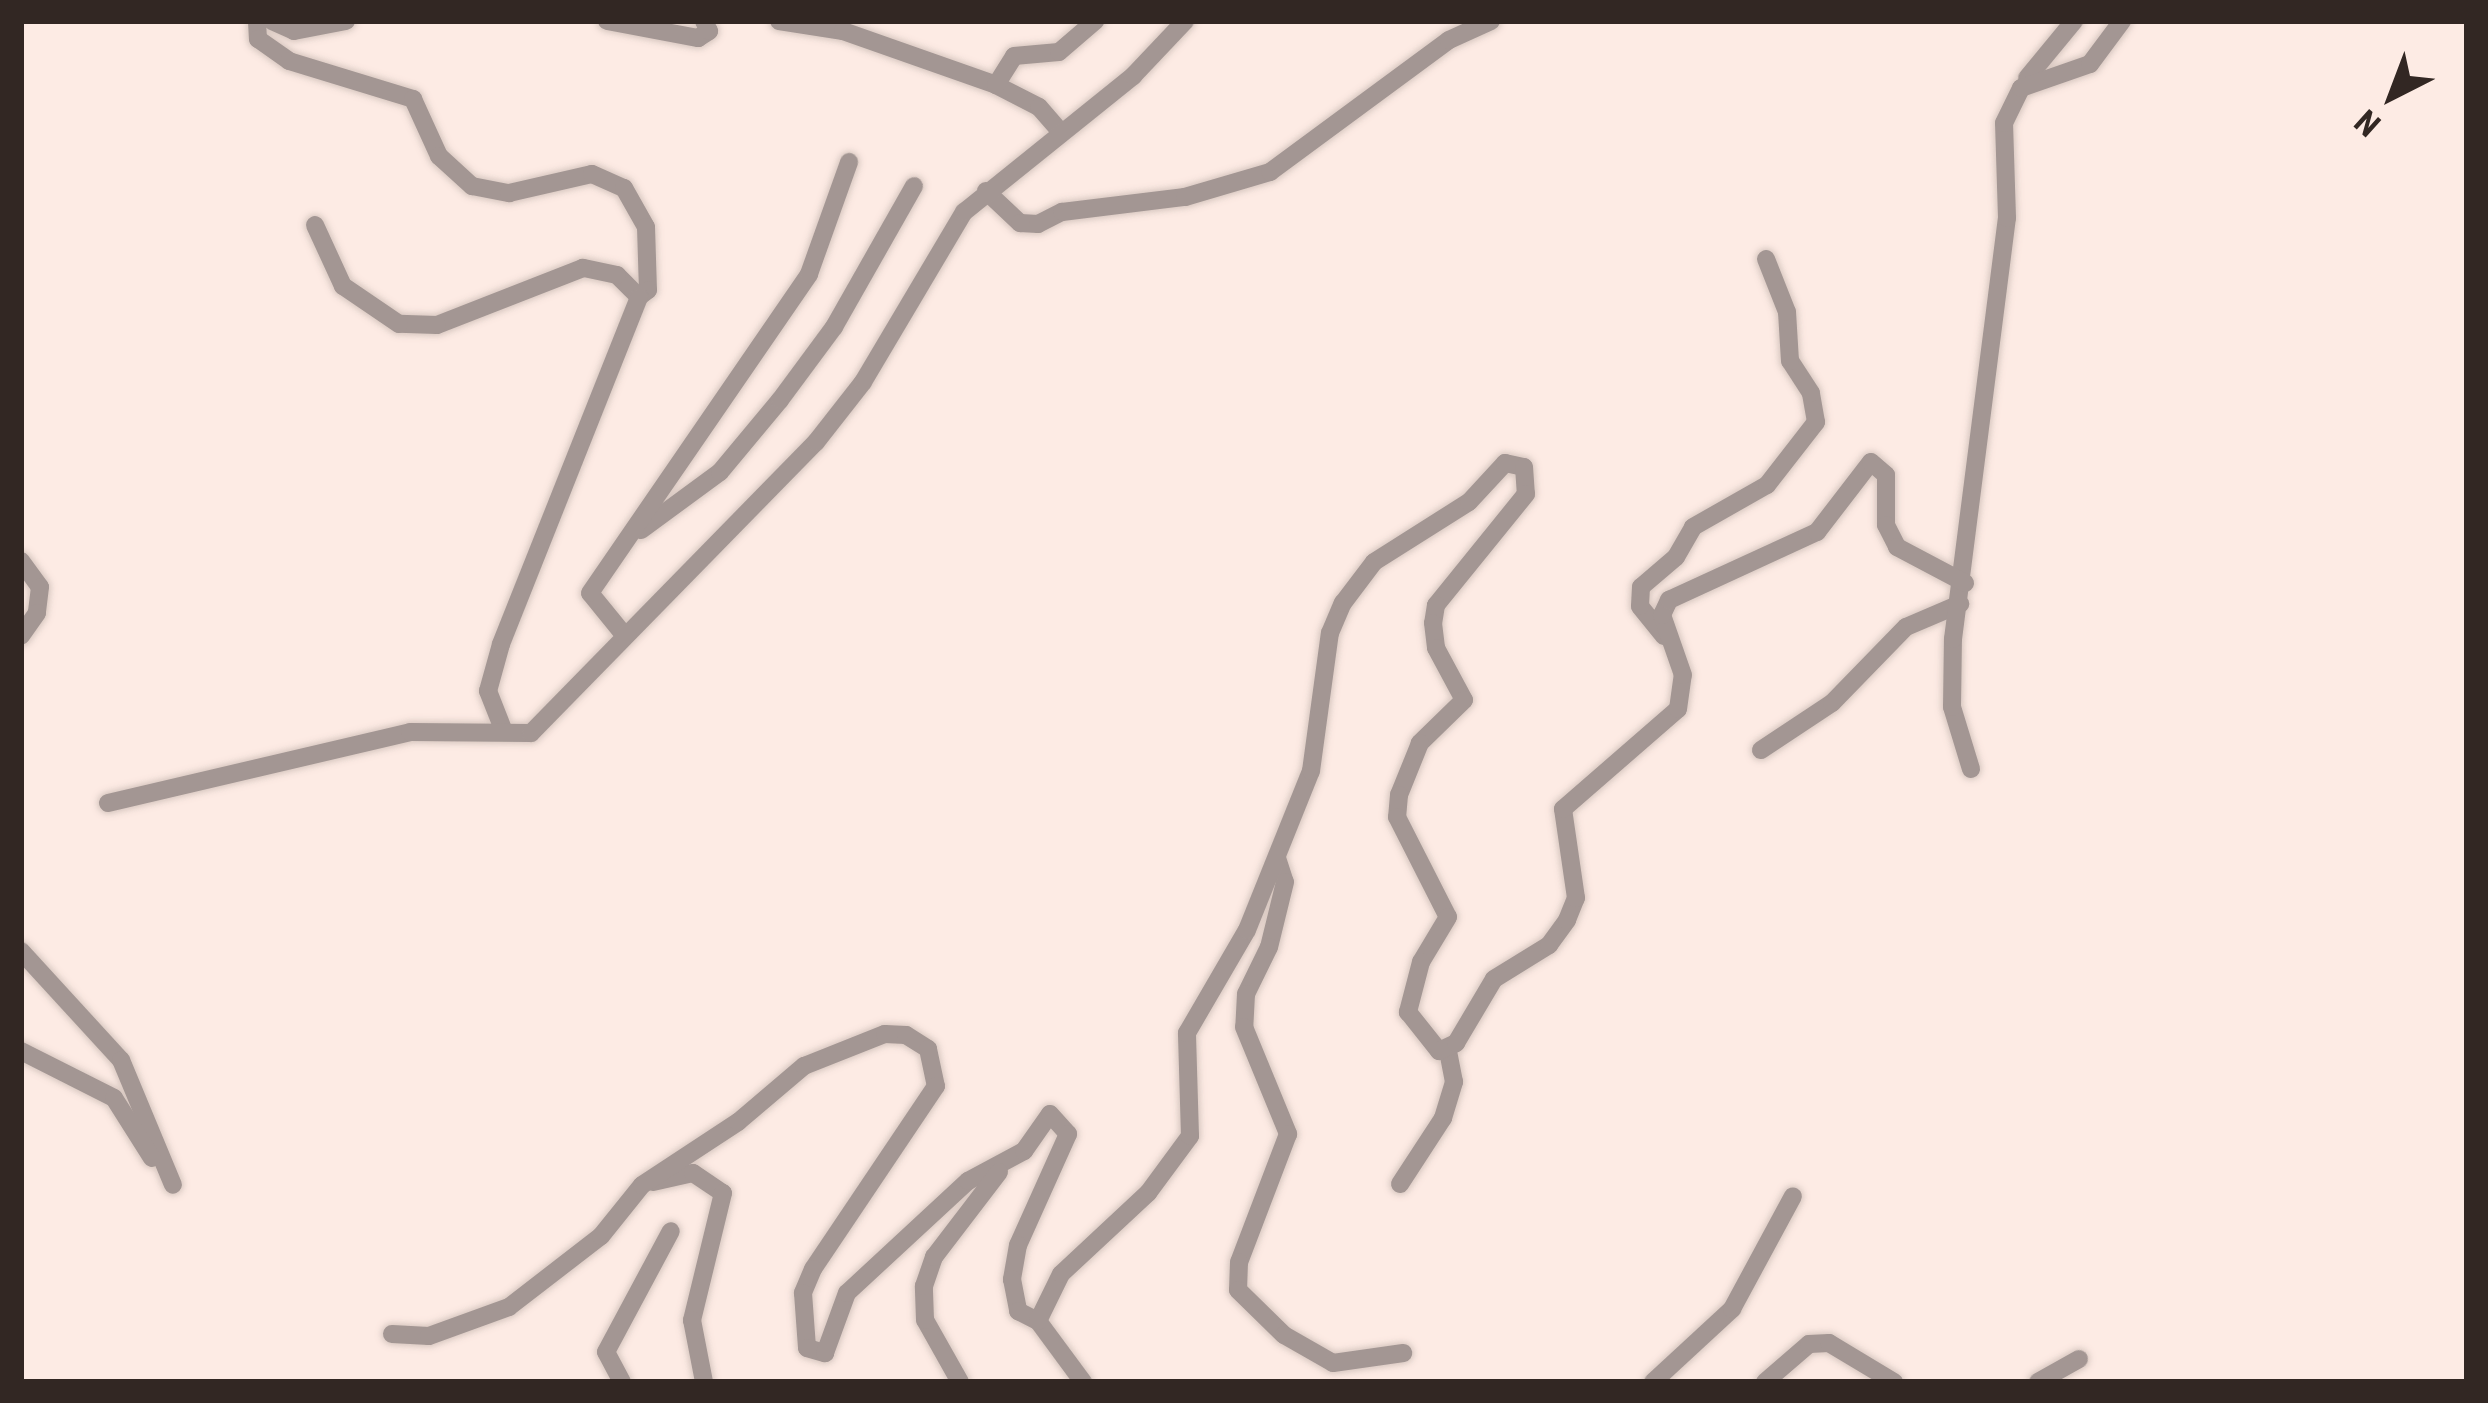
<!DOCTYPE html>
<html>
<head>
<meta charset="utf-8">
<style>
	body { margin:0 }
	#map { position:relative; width:2488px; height:1403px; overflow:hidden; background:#fdebe4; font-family:"Roboto Condensed",sans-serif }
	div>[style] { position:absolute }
	.roads { filter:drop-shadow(0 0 3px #d8c8c1) drop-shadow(0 0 3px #d8c8c1) }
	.minor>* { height:18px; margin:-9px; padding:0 9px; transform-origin:9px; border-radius:9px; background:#a39693 }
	span { translate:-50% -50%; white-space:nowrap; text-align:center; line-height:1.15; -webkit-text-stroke:9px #fdebe4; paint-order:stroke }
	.frame { position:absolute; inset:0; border:24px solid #322723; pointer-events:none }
	.north { position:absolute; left:2332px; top:36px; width:120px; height:120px; -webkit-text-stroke:9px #fdebe4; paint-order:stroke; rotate:222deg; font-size:33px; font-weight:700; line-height:48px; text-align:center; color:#322723 }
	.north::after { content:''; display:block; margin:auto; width:42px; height:54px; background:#322723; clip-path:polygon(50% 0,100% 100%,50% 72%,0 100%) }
</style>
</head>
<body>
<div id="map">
	<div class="roads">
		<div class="minor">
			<i style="left:257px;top:21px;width:18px;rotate:87deg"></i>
			<i style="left:258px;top:39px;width:38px;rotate:35deg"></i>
			<i style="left:289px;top:61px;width:130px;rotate:17deg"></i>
			<i style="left:413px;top:99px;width:63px;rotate:65.5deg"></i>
			<i style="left:439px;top:156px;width:45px;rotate:42.3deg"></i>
			<i style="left:472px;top:186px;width:38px;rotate:11deg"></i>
			<i style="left:509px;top:193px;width:85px;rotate:-12.9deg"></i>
			<i style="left:592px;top:174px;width:35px;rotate:24deg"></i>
			<i style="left:624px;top:188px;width:45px;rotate:60.6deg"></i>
			<i style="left:646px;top:227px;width:63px;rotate:88.2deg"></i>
			<i style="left:648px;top:290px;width:11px;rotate:142deg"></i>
			<i style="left:639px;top:297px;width:31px;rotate:-135deg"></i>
			<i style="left:617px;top:275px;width:35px;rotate:-168deg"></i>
			<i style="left:583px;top:268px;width:157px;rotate:158.7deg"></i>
			<i style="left:437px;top:325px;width:38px;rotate:-178deg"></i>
			<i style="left:399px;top:324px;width:68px;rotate:-145.8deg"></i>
			<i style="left:343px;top:286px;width:67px;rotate:-114.7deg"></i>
			<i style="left:272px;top:21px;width:24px;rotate:24deg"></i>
			<i style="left:294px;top:31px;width:53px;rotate:-10.9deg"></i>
			<i style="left:607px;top:21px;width:93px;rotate:10.6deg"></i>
			<i style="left:698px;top:38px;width:13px;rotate:-32deg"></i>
			<i style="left:709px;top:31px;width:11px;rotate:-117deg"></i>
			<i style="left:779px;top:21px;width:65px;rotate:8.9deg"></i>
			<i style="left:843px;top:31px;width:162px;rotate:19.4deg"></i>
			<i style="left:996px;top:85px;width:48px;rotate:27.1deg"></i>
			<i style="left:1039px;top:107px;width:30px;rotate:49deg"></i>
			<i style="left:2027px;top:78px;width:74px;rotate:-50.5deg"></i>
			<i style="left:996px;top:85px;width:34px;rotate:-58deg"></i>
			<i style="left:1014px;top:56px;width:45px;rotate:-5.1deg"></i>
			<i style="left:1059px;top:52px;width:48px;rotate:-40.7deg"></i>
			<i style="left:986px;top:191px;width:47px;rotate:43.3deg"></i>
			<i style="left:1020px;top:223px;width:18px;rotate:3deg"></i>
			<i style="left:1038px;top:224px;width:27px;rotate:-27deg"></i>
			<i style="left:1062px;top:212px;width:124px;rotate:-7deg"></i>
			<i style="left:1185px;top:197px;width:89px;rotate:-16.4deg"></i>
			<i style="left:1270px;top:172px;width:222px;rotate:-36.4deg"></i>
			<i style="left:1449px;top:40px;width:46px;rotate:-24.3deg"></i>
			<i style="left:641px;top:530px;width:98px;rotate:-36.3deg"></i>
			<i style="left:720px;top:472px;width:94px;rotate:-50.2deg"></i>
			<i style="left:780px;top:400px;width:91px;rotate:-53.5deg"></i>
			<i style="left:834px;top:327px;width:162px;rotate:-60.4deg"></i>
			<i style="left:21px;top:561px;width:32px;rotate:54deg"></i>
			<i style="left:40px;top:587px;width:26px;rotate:97deg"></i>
			<i style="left:37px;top:613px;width:28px;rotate:125deg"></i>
			<i style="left:625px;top:636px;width:55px;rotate:-129.1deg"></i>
			<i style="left:590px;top:593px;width:387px;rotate:-55.5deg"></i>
			<i style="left:809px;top:274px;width:119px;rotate:-70.3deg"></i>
			<i style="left:1664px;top:636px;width:38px;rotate:-129deg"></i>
			<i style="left:1640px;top:606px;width:19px;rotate:-87deg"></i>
			<i style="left:1641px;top:587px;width:46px;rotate:-40.6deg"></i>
			<i style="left:1676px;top:557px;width:34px;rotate:-60deg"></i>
			<i style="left:1693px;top:527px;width:85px;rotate:-29.6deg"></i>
			<i style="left:1767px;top:485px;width:80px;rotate:-52.1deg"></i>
			<i style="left:1816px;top:422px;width:29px;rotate:-100deg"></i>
			<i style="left:1811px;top:393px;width:38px;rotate:-123deg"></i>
			<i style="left:1790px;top:361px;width:49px;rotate:-93.5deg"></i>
			<i style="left:1787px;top:312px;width:57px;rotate:-111.6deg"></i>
			<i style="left:503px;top:729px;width:41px;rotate:-111.5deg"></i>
			<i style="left:488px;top:691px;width:49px;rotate:-74.5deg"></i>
			<i style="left:501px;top:644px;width:373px;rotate:-68.3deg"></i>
			<i style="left:1761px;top:750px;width:85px;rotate:-33.5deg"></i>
			<i style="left:1832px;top:703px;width:106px;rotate:-45.8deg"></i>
			<i style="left:1906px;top:627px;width:59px;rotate:-23.1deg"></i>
			<i style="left:1971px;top:769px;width:65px;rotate:-107deg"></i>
			<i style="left:1952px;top:707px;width:68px;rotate:-89.2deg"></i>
			<i style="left:1953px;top:639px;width:424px;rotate:-82.7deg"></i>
			<i style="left:2007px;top:218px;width:95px;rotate:-91.8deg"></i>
			<i style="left:2004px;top:123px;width:39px;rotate:-64deg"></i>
			<i style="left:2021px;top:88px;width:73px;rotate:-19.2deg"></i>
			<i style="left:2090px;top:64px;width:54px;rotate:-53.3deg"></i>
			<i style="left:108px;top:803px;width:310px;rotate:-13.2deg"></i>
			<i style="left:410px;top:732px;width:121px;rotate:0.5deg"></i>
			<i style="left:531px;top:733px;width:407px;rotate:-45.6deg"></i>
			<i style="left:816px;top:442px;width:76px;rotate:-51.9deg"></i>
			<i style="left:863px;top:382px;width:198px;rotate:-59.3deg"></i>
			<i style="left:964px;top:212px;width:217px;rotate:-38.8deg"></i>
			<i style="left:1133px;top:76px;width:76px;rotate:-46.6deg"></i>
			<i style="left:1277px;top:858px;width:25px;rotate:72deg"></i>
			<i style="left:1285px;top:882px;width:67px;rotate:103.8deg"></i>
			<i style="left:1269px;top:947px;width:52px;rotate:116.1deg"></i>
			<i style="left:1246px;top:994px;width:33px;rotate:93deg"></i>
			<i style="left:1244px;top:1027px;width:116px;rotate:67.6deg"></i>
			<i style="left:1288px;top:1134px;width:137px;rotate:110.9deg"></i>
			<i style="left:1239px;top:1262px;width:28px;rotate:92deg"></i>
			<i style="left:1238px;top:1290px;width:64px;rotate:44.4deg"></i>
			<i style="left:1284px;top:1335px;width:56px;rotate:29.7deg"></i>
			<i style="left:1333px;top:1363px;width:71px;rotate:-8.1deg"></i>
			<i style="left:21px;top:951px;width:148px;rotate:47.5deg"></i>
			<i style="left:121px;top:1060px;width:135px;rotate:67.4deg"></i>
			<i style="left:21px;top:1051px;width:104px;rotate:26.8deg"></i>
			<i style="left:114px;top:1098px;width:71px;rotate:57.7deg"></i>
			<i style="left:653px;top:1182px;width:41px;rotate:-12.7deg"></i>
			<i style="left:693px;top:1173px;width:36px;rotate:34deg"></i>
			<i style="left:723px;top:1193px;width:131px;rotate:103.7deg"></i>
			<i style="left:692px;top:1320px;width:63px;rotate:79deg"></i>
			<i style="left:1400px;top:1184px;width:79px;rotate:-56.9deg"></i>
			<i style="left:1443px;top:1118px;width:38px;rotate:-73deg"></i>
			<i style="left:1454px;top:1082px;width:33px;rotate:-101deg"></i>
			<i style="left:1038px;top:1321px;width:76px;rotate:53.6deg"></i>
			<i style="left:392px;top:1334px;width:37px;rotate:3deg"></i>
			<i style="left:429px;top:1336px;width:85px;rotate:-19.9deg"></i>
			<i style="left:509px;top:1307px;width:116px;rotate:-37.7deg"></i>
			<i style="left:601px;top:1236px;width:65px;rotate:-51.2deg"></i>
			<i style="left:642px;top:1185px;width:115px;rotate:-33.3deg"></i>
			<i style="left:738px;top:1122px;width:87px;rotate:-40.3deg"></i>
			<i style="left:804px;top:1066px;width:87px;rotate:-21.6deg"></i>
			<i style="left:885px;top:1034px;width:21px;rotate:3deg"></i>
			<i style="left:906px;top:1035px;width:26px;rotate:32deg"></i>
			<i style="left:928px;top:1049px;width:38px;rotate:78deg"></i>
			<i style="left:936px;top:1086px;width:220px;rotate:123.9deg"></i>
			<i style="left:813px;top:1269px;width:26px;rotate:113deg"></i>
			<i style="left:803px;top:1293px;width:55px;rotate:85.8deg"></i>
			<i style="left:807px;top:1348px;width:19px;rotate:16deg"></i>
			<i style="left:825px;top:1353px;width:64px;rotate:-69.9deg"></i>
			<i style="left:847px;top:1293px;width:165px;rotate:-42.8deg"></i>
			<i style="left:968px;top:1181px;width:64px;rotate:-28.2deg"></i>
			<i style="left:1024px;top:1151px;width:45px;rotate:-54.9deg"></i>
			<i style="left:1050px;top:1114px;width:27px;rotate:48deg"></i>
			<i style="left:1068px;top:1134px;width:122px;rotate:114.2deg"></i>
			<i style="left:1018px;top:1245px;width:35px;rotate:100deg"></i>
			<i style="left:1012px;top:1279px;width:33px;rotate:79deg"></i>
			<i style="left:1018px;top:1311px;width:22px;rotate:27deg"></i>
			<i style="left:1038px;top:1321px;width:52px;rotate:-63.9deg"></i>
			<i style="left:1061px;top:1274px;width:119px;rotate:-43deg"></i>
			<i style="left:1148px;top:1193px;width:71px;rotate:-53.6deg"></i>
			<i style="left:1190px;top:1136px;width:103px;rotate:-91.7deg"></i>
			<i style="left:1187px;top:1033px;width:119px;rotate:-59.8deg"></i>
			<i style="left:1247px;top:930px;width:171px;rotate:-68.1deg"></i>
			<i style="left:1311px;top:771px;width:139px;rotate:-82.2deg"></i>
			<i style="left:1330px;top:633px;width:33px;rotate:-67deg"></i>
			<i style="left:1343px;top:603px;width:51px;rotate:-52.9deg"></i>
			<i style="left:1374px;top:562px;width:112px;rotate:-32.3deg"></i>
			<i style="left:1469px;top:502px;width:53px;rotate:-47.3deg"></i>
			<i style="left:1505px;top:463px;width:19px;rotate:12deg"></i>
			<i style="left:1524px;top:467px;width:27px;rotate:86deg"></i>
			<i style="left:1526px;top:494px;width:143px;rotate:129deg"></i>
			<i style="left:1436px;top:605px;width:18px;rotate:99deg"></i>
			<i style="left:1433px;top:623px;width:25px;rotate:83deg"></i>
			<i style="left:1436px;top:648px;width:59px;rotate:61.7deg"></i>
			<i style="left:1464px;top:700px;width:62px;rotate:135.7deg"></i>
			<i style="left:1420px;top:743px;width:56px;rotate:112deg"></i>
			<i style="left:1399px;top:795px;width:22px;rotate:95deg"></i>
			<i style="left:1397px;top:817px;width:112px;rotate:63deg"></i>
			<i style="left:1448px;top:917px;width:52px;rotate:121deg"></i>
			<i style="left:1421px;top:962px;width:52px;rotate:104.6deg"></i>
			<i style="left:1408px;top:1012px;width:50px;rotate:51.5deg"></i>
			<i style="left:1439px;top:1051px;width:19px;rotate:-25deg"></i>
			<i style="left:1456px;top:1043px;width:74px;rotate:-59.3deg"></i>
			<i style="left:1494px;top:979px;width:65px;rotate:-31.7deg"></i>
			<i style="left:1549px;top:945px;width:31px;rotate:-54deg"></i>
			<i style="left:1567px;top:920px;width:24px;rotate:-68deg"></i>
			<i style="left:1576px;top:898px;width:90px;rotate:-98.3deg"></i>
			<i style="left:1563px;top:809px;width:152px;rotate:-41deg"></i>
			<i style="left:1678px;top:709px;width:34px;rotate:-82deg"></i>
			<i style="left:1683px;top:675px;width:64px;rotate:-109.3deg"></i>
			<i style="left:1662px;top:615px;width:17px;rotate:-65deg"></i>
			<i style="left:1669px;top:600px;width:163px;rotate:-24.7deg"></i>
			<i style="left:1817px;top:532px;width:88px;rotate:-52.4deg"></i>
			<i style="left:1871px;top:462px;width:20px;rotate:41deg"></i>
			<i style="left:1886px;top:475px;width:50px;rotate:90deg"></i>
			<i style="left:1886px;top:525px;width:25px;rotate:63deg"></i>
			<i style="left:1897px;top:547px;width:77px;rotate:27.9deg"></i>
			<i style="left:622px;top:1382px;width:34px;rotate:-118deg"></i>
			<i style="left:606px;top:1352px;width:137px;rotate:-61.8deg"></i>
			<i style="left:960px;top:1382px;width:71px;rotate:-119.4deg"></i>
			<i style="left:925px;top:1320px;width:34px;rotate:-92deg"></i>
			<i style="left:924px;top:1286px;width:31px;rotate:-71deg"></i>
			<i style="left:934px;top:1257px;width:107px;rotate:-52.6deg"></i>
			<i style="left:1653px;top:1382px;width:108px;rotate:-42.7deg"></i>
			<i style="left:1732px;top:1309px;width:128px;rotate:-61.6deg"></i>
			<i style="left:1765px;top:1382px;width:58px;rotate:-40.8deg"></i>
			<i style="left:1809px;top:1344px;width:20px;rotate:-3deg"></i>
			<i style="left:1829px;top:1343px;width:76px;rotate:31deg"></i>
			<i style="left:2038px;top:1382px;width:47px;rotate:-29.3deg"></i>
		</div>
	</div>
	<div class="frame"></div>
	<div class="north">N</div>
</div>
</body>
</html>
